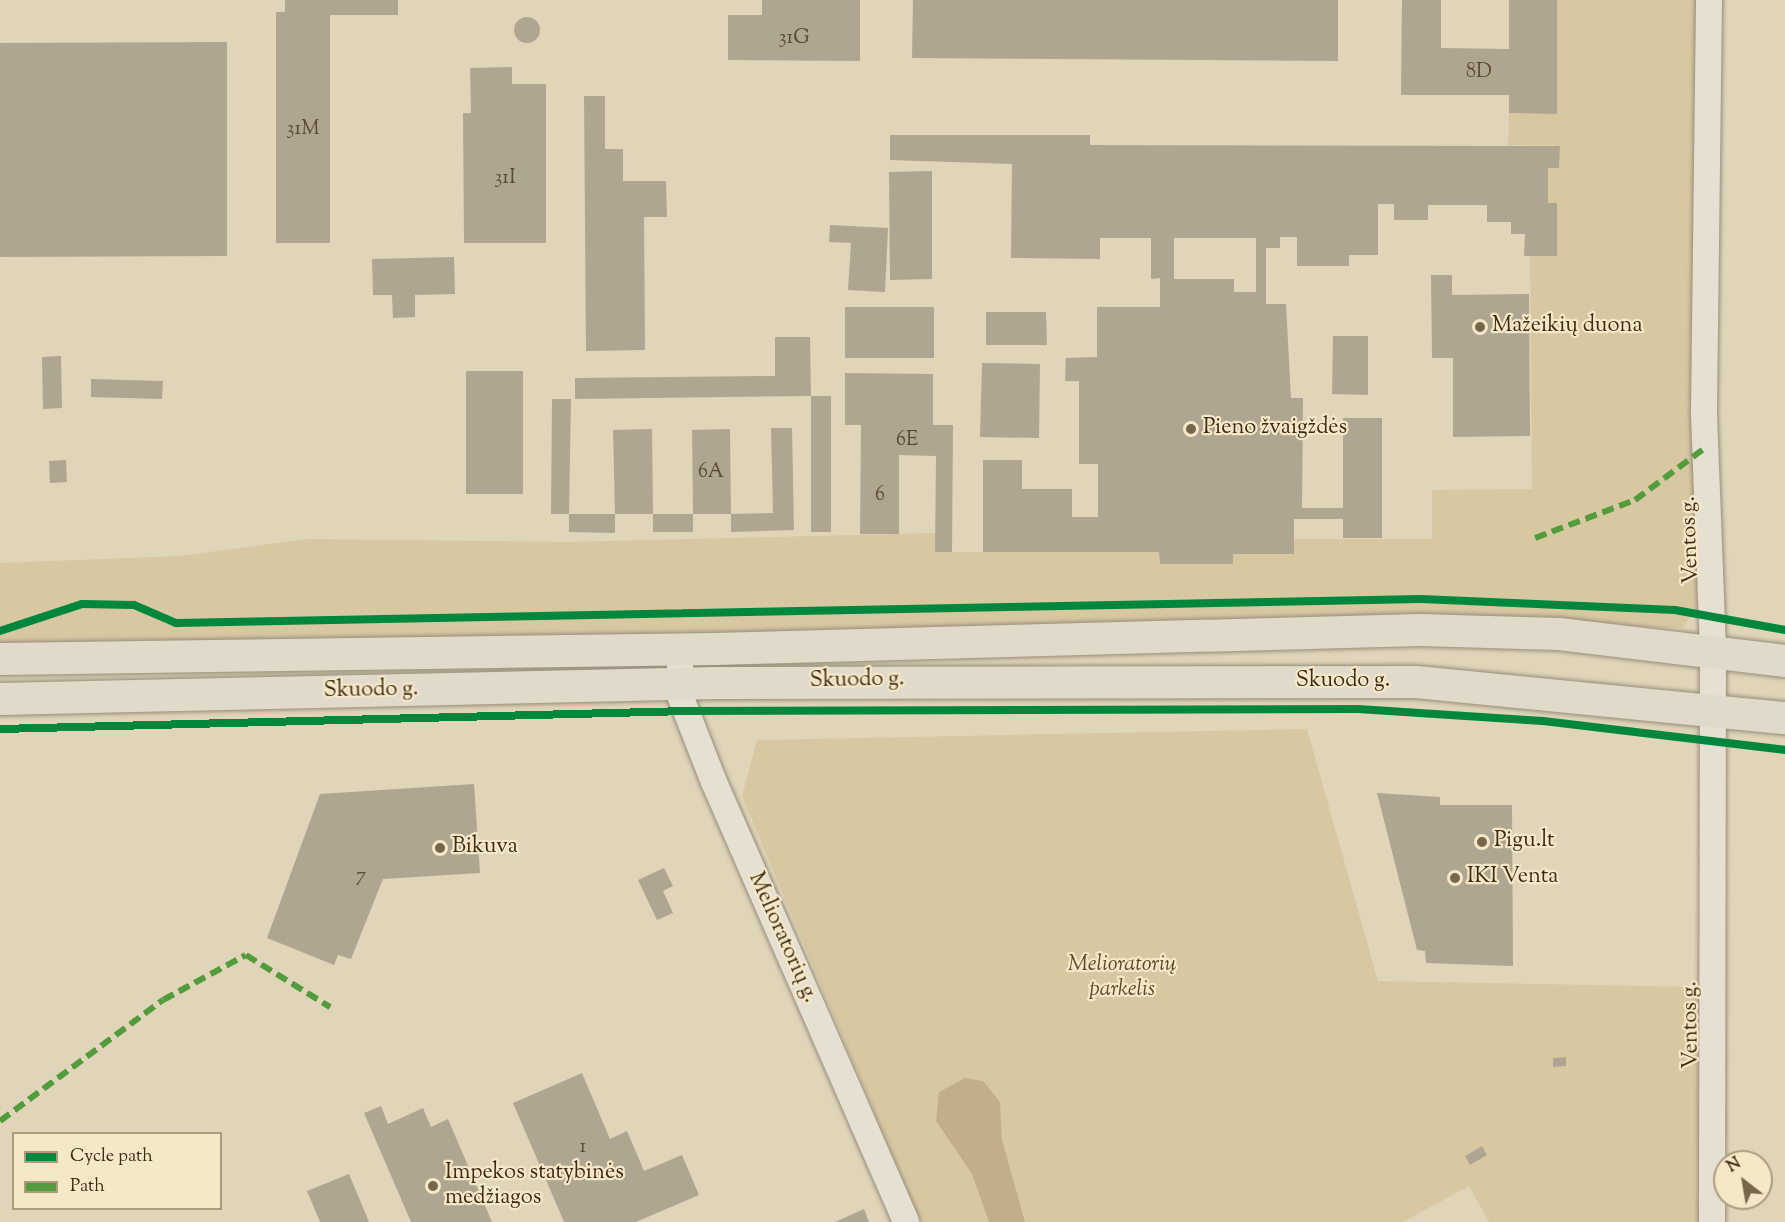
<!DOCTYPE html>
<html>
<head>
<meta charset="utf-8">
<style>
	body { margin:0 }
	#map { position:relative; width:1785px; height:1222px; overflow:hidden; background:#e0d5b9; font-family:"Sorts Mill Goudy",serif }
	div>[style] { position:absolute }
	.green>* { inset:0; background:#d8c8a2 }
	.water>* { inset:0; background:#c0af89 }
	.building>* { inset:0; background:#afa692 }
	.round { border-radius:50% }
	.roads { filter:drop-shadow(0 0 2px #968d7a) drop-shadow(0 0 2px #968d7a) }
	.minor>* { height:26px; margin:-13px; padding:0 13px; transform-origin:13px; border-radius:13px; background:#e5e0d2 }
	.major>* { height:32px; margin:-16px; padding:0 16px; transform-origin:16px; border-radius:16px; background:#e1daca }
	.quiet>* { height:6px; margin-top:-3px; transform-origin:0; background:repeating-linear-gradient(90deg,#529c3c 0 12px,transparent 0 18px) }
	.cycleway>* { height:8px; margin:-4px; padding:0 4px; transform-origin:4px; border-radius:4px; background:#00873e }
	.dots>* { width:16px; height:16px; translate:-50% -50%; box-sizing:border-box; border:3px solid #f5e8c7; border-radius:50% }
	span { translate:-50% -50%; white-space:nowrap; text-align:center; line-height:1.15; -webkit-text-stroke:4.5px #f5e8c7; paint-order:stroke }
	.number-label { font-size:20px; color:#594931 }
	.number-label span { -webkit-text-stroke-width:0 }
	.poi-label { font-size:22px; color:#3c2a11 }
	.left { translate:0 -50%; text-align:left }
	.street-label { font-size:22px; color:#3c2a11 }
	.park-label { font-size:22px; color:#5a482a; font-style:italic }
	.legend { position:absolute; left:12px; top:1132px; width:210px; height:78px; box-sizing:border-box; background:#f5e8c7; border:2px solid #ab9c7e; margin:0; padding:8px 10px; list-style:none; font-size:18px; color:#3c2a11 }
	.legend li { display:flex; align-items:center; gap:12px; height:30px }
	.legend b { width:30px; border:2px solid #ab9c7e }
	.north { position:absolute; left:1713px; top:1150px; width:60px; height:60px; box-sizing:border-box; background:#f5e8c7; border:2px solid #ab9c7e; border-radius:50%; rotate:329deg; font-size:16px; font-weight:700; line-height:24px; text-align:center; color:#3c2a11 }
	.north::after { content:''; display:block; margin:auto; width:21px; height:27px; background:#75664c; clip-path:polygon(50% 0,100% 100%,50% 72%,0 100%) }
</style>
</head>
<body>
<div id="map">
	<div class="green">
		<i style="clip-path:polygon(1557px 0,1696px 0,1697px 594px,1697px 608px,1682px 628px,1433px 621px,0 645px,0 563px,180px 556px,307px 539px,565px 542px,935px 533px,936px 552px,1159px 552px,1160px 564px,1233px 564px,1233px 554px,1294px 539px,1432px 539px,1432px 490px,1532px 489px,1530px 256px,1557px 203px,1548px 203px,1548px 168px,1559px 167px,1560px 146px,1508px 145px,1509px 113px,1557px 113px)"></i>
		<i style="clip-path:polygon(1307px 729px,1378px 981px,1700px 987px,1703px 1222px,1489px 1222px,1469px 1186px,1403px 1222px,920px 1222px,742px 796px,757px 740px)"></i>
	</div>
	<div class="water">
		<i style="clip-path:polygon(965px 1078px,983px 1081px,1000px 1102px,1002px 1140px,1025px 1222px,989px 1222px,972px 1174px,936px 1121px,939px 1092px)"></i>
	</div>
	<div class="building">
		<i style="clip-path:polygon(285px 0,398px 0,398px 15px,330px 15px,330px 243px,276px 243px,276px 12px,285px 12px)"></i>
		<i style="clip-path:polygon(762px 0,860px 0,860px 61px,728px 60px,728px 15px,762px 15px)"></i>
		<i style="clip-path:polygon(913px 0,1338px 0,1338px 61px,912px 58px)"></i>
		<i style="clip-path:polygon(1402px 0,1441px 0,1441px 48px,1509px 49px,1509px 0,1557px 0,1557px 114px,1509px 113px,1509px 95px,1401px 95px)"></i>
		<i class="round" style="left:514px;top:17px;width:26px;height:26px"></i>
		<i style="clip-path:polygon(227px 42px,227px 256px,0 257px,0 43px)"></i>
		<i style="clip-path:polygon(512px 67px,512px 84px,546px 84px,546px 243px,464px 243px,463px 113px,471px 113px,470px 68px)"></i>
		<i style="clip-path:polygon(584px 96px,605px 96px,605px 149px,623px 149px,623px 181px,666px 181px,667px 217px,644px 217px,645px 350px,586px 351px)"></i>
		<i style="clip-path:polygon(evenodd,890px 135px,1090px 135px,1090px 145px,1560px 146px,1559px 168px,1548px 168px,1548px 203px,1557px 203px,1557px 256px,1524px 256px,1525px 234px,1511px 234px,1511px 222px,1487px 222px,1487px 205px,1428px 205px,1428px 220px,1394px 220px,1394px 204px,1378px 204px,1378px 255px,1349px 255px,1349px 266px,1297px 266px,1297px 237px,1280px 237px,1280px 248px,1266px 248px,1266px 304px,1286px 304px,1291px 398px,1303px 398px,1302px 508px,1343px 508px,1343px 418px,1382px 418px,1382px 538px,1343px 538px,1343px 519px,1294px 519px,1294px 554px,1233px 554px,1233px 564px,1160px 564px,1159px 552px,983px 552px,983px 460px,1022px 460px,1022px 489px,1072px 489px,1072px 517px,1098px 517px,1098px 464px,1079px 464px,1079px 381px,1065px 381px,1066px 358px,1097px 357px,1097px 307px,1160px 307px,1160px 278px,1151px 279px,1151px 238px,1100px 238px,1100px 259px,1011px 258px,1012px 164px,890px 160px,890px 135px,1174px 238px,1256px 238px,1256px 292px,1234px 292px,1234px 279px,1174px 279px,1174px 238px)"></i>
		<i style="clip-path:polygon(932px 171px,932px 279px,890px 280px,889px 172px)"></i>
		<i style="clip-path:polygon(830px 225px,888px 228px,885px 292px,848px 290px,851px 243px,829px 242px)"></i>
		<i style="clip-path:polygon(454px 257px,455px 294px,415px 295px,415px 317px,393px 318px,392px 295px,373px 295px,372px 259px)"></i>
		<i style="clip-path:polygon(1431px 275px,1452px 275px,1452px 295px,1529px 294px,1530px 436px,1453px 437px,1453px 358px,1432px 358px)"></i>
		<i style="clip-path:polygon(845px 307px,934px 307px,934px 358px,845px 358px)"></i>
		<i style="clip-path:polygon(986px 312px,1046px 312px,1047px 345px,986px 345px)"></i>
		<i style="clip-path:polygon(1333px 336px,1368px 336px,1368px 395px,1332px 394px)"></i>
		<i style="clip-path:polygon(775px 337px,810px 337px,811px 396px,831px 396px,831px 532px,811px 532px,811px 396px,575px 399px,575px 378px,775px 376px)"></i>
		<i style="clip-path:polygon(61px 356px,62px 408px,43px 409px,42px 357px)"></i>
		<i style="clip-path:polygon(982px 363px,1040px 364px,1039px 438px,980px 437px)"></i>
		<i style="clip-path:polygon(466px 371px,523px 371px,523px 494px,466px 494px)"></i>
		<i style="clip-path:polygon(845px 373px,933px 374px,933px 425px,953px 425px,952px 552px,935px 552px,936px 456px,899px 455px,899px 534px,860px 534px,861px 425px,845px 425px)"></i>
		<i style="clip-path:polygon(91px 379px,163px 381px,162px 399px,91px 397px)"></i>
		<i style="clip-path:polygon(552px 399px,571px 399px,569px 514px,551px 514px)"></i>
		<i style="clip-path:polygon(771px 428px,792px 428px,794px 530px,731px 532px,731px 514px,693px 514px,692px 430px,730px 429px,731px 514px,773px 513px)"></i>
		<i style="clip-path:polygon(652px 429px,653px 514px,615px 514px,613px 430px)"></i>
		<i style="clip-path:polygon(66px 460px,67px 482px,50px 483px,49px 461px)"></i>
		<i style="clip-path:polygon(569px 514px,615px 514px,615px 533px,569px 532px)"></i>
		<i style="clip-path:polygon(653px 514px,693px 514px,693px 532px,653px 532px)"></i>
		<i style="clip-path:polygon(474px 784px,480px 873px,383px 879px,351px 959px,338px 955px,334px 965px,267px 938px,320px 794px)"></i>
		<i style="clip-path:polygon(1377px 793px,1440px 797px,1440px 805px,1512px 805px,1513px 966px,1426px 963px,1425px 951px,1417px 950px)"></i>
		<i style="clip-path:polygon(664px 868px,673px 886px,663px 891px,673px 913px,657px 920px,638px 880px)"></i>
		<i style="clip-path:polygon(1566px 1057px,1566px 1066px,1553px 1067px,1553px 1058px)"></i>
		<i style="clip-path:polygon(582px 1073px,610px 1139px,627px 1131px,644px 1171px,682px 1155px,699px 1195px,636px 1222px,564px 1222px,513px 1103px)"></i>
		<i style="clip-path:polygon(381px 1106px,388px 1124px,423px 1108px,431px 1127px,448px 1119px,492px 1222px,411px 1222px,364px 1113px)"></i>
		<i style="clip-path:polygon(1482px 1146px,1487px 1155px,1470px 1165px,1465px 1156px)"></i>
		<i style="clip-path:polygon(349px 1174px,369px 1222px,320px 1222px,307px 1191px)"></i>
		<i style="clip-path:polygon(864px 1209px,869px 1222px,835px 1222px)"></i>
	</div>
	<div class="roads">
		<div class="minor">
			<i style="left:1709px;top:0;width:415px;rotate:90.7deg"></i>
			<i style="left:1704px;top:415px;width:234px;rotate:87.8deg"></i>
			<i style="left:1713px;top:649px;width:573px;rotate:90.1deg"></i>
			<i style="left:680px;top:666px;width:32px;rotate:88deg"></i>
			<i style="left:681px;top:698px;width:90px;rotate:68.6deg"></i>
			<i style="left:714px;top:782px;width:480px;rotate:66.4deg"></i>
		</div>
		<div class="major">
			<i style="left:0;top:659px;width:715px;rotate:-0.8deg"></i>
			<i style="left:715px;top:649px;width:704px;rotate:-1.55deg"></i>
			<i style="left:1419px;top:630px;width:140px;rotate:1.6deg"></i>
			<i style="left:1559px;top:634px;width:228px;rotate:6.8deg"></i>
			<i style="left:0;top:699px;width:715px;rotate:-1.28deg"></i>
			<i style="left:715px;top:683px;width:701px;rotate:-0.08deg"></i>
			<i style="left:1416px;top:682px;width:371px;rotate:5.6deg"></i>
		</div>
	</div>
	<div class="quiet">
		<i style="left:1535px;top:538px;width:107px;rotate:-20.8deg"></i>
		<i style="left:1635px;top:500px;width:89px;rotate:-36.7deg"></i>
		<i style="left:0;top:1121px;width:203px;rotate:-36.6deg"></i>
		<i style="left:163px;top:1000px;width:94px;rotate:-28.5deg"></i>
		<i style="left:246px;top:955px;width:99px;rotate:31.8deg"></i>
	</div>
	<div class="cycleway">
		<i style="left:0;top:631px;width:86px;rotate:-18.2deg"></i>
		<i style="left:82px;top:604px;width:52px;rotate:1.1deg"></i>
		<i style="left:134px;top:605px;width:46px;rotate:23.2deg"></i>
		<i style="left:176px;top:623px;width:1245px;rotate:-1.1deg"></i>
		<i style="left:1421px;top:599px;width:254px;rotate:2.5deg"></i>
		<i style="left:1675px;top:610px;width:112px;rotate:10.3deg"></i>
		<i style="left:0;top:729px;width:686px;rotate:-1.5deg"></i>
		<i style="left:686px;top:711px;width:672px;rotate:-0.17deg"></i>
		<i style="left:1358px;top:709px;width:185px;rotate:3.7deg"></i>
		<i style="left:1543px;top:721px;width:244px;rotate:6.8deg"></i>
	</div>
	<div class="dots">
		<i style="left:1480px;top:327px;background:#75664c"></i>
		<i style="left:1191px;top:429px;background:#75664c"></i>
		<i style="left:1482px;top:842px;background:#75664c"></i>
		<i style="left:440px;top:848px;background:#75664c"></i>
		<i style="left:1455px;top:878px;background:#75664c"></i>
		<i style="left:433px;top:1186px;background:#75664c"></i>
	</div>
	<div class="number-label">
		<span style="left:794px;top:38px">31G</span>
		<span style="left:1479px;top:72px">8D</span>
		<span style="left:303px;top:129px">31M</span>
		<span style="left:505px;top:178px">31I</span>
		<span style="left:907px;top:440px">6E</span>
		<span style="left:711px;top:472px">6A</span>
		<span style="left:880px;top:495px">6</span>
		<span style="left:361px;top:876px">7</span>
		<span style="left:583px;top:1147px">1</span>
	</div>
	<div class="poi-label">
		<span class="left" style="left:1492px;top:327px">Mažeikių duona</span>
		<span class="left" style="left:1203px;top:429px">Pieno žvaigždės</span>
		<span class="left" style="left:1494px;top:842px">Pigu.lt</span>
		<span class="left" style="left:452px;top:848px">Bikuva</span>
		<span class="left" style="left:1467px;top:878px">IKI Venta</span>
		<span class="left" style="left:445px;top:1186px">Impekos statybinės<br>medžiagos</span>
	</div>
	<div class="street-label">
		<span style="left:1691px;top:540px;rotate:-92deg">Ventos g.</span>
		<span style="left:857px;top:681px;rotate:-1deg">Skuodo g.</span>
		<span style="left:1343px;top:682px">Skuodo g.</span>
		<span style="left:371px;top:691px;rotate:-1deg">Skuodo g.</span>
		<span style="left:782px;top:938px;rotate:66deg">Melioratorių g.</span>
		<span style="left:1692px;top:1025px;rotate:-91deg">Ventos g.</span>
	</div>
	<div class="park-label">
		<span style="left:1122px;top:978px">Melioratorių<br>parkelis</span>
	</div>
	<ul class="legend">
	<li><b style="height:8px;background:#00873e"></b>Cycle path</li>
	<li><b style="height:8px;background:#529c3c"></b>Path</li>
	</ul>
	<div class="north">N</div>
</div>
</body>
</html>
